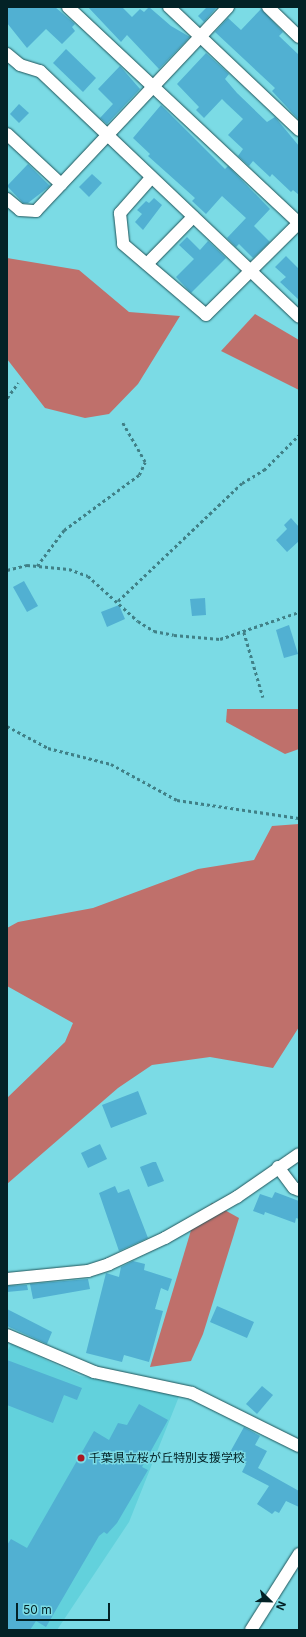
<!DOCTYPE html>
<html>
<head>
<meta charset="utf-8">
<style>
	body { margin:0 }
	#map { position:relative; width:306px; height:1637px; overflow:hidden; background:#7bdbe5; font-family:Inter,"Noto Sans JP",sans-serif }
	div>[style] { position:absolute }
	.built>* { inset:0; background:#62d1dc }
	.forest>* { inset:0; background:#bf706b }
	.building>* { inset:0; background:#51b0d2 }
	.path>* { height:2.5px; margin-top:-1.25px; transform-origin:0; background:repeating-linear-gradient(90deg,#408087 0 3px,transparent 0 6px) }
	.roads { filter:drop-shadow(0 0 1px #205459) drop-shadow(0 0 1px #205459) }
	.minor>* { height:12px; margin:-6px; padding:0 6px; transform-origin:6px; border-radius:6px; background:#fff }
	.dots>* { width:11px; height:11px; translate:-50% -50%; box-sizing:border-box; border:2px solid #7bdbe5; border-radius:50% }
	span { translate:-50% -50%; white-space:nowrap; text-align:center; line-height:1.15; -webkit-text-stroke:3px #7bdbe5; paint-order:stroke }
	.poi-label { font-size:12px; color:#032226 }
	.left { translate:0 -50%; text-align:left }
	.frame { position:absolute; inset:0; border:8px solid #032226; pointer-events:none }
	.north { position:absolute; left:250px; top:1581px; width:40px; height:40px; -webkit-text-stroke:3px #7bdbe5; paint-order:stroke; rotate:113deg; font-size:11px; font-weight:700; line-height:16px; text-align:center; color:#032226 }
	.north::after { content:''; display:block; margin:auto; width:14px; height:18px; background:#032226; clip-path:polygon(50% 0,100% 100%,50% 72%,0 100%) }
	.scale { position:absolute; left:16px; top:1603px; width:94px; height:18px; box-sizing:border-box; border:2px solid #032226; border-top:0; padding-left:5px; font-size:12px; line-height:14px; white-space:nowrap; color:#032226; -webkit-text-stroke:3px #7bdbe5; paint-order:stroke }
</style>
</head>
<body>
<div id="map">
	<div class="built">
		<i style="clip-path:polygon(11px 1344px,80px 1376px,180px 1394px,129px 1522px,57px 1630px,7px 1630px,7px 1352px)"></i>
	</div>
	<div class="forest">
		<i style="clip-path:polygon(7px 258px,79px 270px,129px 312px,180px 316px,138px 384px,109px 414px,85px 418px,45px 408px,7px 359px)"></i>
		<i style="clip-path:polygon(255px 314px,299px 340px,299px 390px,221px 351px)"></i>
		<i style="clip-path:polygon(227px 709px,299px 709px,299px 749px,285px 754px,226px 722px)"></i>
		<i style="clip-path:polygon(299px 824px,299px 1027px,273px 1068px,210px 1057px,152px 1065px,118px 1088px,7px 1184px,7px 1098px,65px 1042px,73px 1023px,7px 986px,7px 928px,18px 922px,93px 908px,198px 869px,254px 860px,272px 826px)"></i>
		<i style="clip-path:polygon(212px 1203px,239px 1218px,203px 1334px,191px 1361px,150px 1367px,192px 1227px)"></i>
	</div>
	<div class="building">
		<i style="clip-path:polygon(7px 7px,55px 7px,75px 24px,72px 27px,75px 31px,62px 44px,46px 29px,27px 48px,7px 23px)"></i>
		<i style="clip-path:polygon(88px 7px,122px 7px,132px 17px,140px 9px,144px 12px,149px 7px,171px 26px,190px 37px,159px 69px,127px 35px,121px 42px)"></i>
		<i style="clip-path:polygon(207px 7px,217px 7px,204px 22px,198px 16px)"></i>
		<i style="clip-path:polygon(261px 9px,283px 32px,279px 36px,299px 55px,298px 119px,272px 91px,275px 88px,215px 32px,228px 18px,241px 30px)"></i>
		<i style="clip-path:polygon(66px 49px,96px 78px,83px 92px,53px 63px)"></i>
		<i style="clip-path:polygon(206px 53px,229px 74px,225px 79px,237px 93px,267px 122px,275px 117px,299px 146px,299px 195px,293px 190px,291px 192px,272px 174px,270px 177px,253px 161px,249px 166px,238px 156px,243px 149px,228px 135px,243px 119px,227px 104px,222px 99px,204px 118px,196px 110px,199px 107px,177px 84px)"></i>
		<i style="clip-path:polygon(120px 66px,140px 89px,107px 124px,100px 118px,113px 104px,98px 89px)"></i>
		<i style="clip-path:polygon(19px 104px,29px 113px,19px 123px,10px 114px)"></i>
		<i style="clip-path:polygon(161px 105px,225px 169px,228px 166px,270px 209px,254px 226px,270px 242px,253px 258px,239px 244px,236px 247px,227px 238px,246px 218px,222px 196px,206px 214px,192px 201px,195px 198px,148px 156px,150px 154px,133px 138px)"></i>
		<i style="clip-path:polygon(28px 164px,50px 186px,28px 203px,23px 203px,7px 186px)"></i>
		<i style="clip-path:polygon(92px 174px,102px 183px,89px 197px,79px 187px)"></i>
		<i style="clip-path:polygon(154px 198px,162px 205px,143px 230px,135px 222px,142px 214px,137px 210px,146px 201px,149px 203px)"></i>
		<i style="clip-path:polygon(187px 237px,200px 250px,208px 241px,226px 258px,191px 293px,176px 277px,194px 259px,179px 245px)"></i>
		<i style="clip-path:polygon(286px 256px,299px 269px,299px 300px,280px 282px,286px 277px,275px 267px)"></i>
		<i style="clip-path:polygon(291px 518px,299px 527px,299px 541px,287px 552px,276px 540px,287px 529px,284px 525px)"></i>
		<i style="clip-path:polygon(24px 581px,38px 606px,27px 612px,13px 587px)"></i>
		<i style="clip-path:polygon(205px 598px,206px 615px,192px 616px,190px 599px)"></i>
		<i style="clip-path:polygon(119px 605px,125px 619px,107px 627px,101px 612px)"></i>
		<i style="clip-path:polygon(289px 625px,298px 654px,284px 658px,276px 630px)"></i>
		<i style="clip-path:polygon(138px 1091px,147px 1114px,111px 1128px,102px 1105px)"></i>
		<i style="clip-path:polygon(100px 1144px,107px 1159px,88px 1168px,81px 1153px)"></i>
		<i style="clip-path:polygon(153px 1162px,156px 1162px,164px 1181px,148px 1187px,140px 1167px)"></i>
		<i style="clip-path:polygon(115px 1186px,118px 1193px,129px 1189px,148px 1238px,119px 1251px,99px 1193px)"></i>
		<i style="clip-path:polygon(275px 1192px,299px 1201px,299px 1219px,296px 1218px,295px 1223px,265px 1212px,264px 1215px,253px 1211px,260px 1194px,272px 1198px)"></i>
		<i style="clip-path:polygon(133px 1261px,145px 1264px,144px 1270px,172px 1279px,168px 1291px,161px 1288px,155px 1309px,163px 1311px,149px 1362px,124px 1355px,122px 1362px,86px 1353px,106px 1273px,119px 1277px,121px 1267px)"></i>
		<i style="clip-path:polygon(88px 1279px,90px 1289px,33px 1299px,30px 1284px)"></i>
		<i style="clip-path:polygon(27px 1285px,28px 1290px,7px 1292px,7px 1286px)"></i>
		<i style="clip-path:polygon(217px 1306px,254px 1322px,247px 1338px,210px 1322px)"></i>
		<i style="clip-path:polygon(7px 1309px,52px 1332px,47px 1344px,7px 1326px)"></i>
		<i style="clip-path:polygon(7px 1360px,82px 1388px,77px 1400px,64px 1395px,53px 1423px,7px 1405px)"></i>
		<i style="clip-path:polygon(262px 1386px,273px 1395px,257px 1414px,246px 1404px)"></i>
		<i style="clip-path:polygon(139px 1404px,168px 1420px,142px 1467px,148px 1470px,117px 1523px,107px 1534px,104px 1532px,99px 1536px,46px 1627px,36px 1621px,30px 1630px,7px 1630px,7px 1545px,11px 1539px,27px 1548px,94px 1431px,109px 1440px,118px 1423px,127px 1425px)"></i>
		<i style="clip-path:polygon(244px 1427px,260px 1436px,255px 1445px,267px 1451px,258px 1468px,299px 1491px,299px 1507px,286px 1501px,279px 1513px,275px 1511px,272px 1514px,257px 1504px,269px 1486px,242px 1472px,246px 1464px,229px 1454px)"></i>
	</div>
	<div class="path">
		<i style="left:7px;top:398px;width:19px;rotate:-54deg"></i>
		<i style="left:37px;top:566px;width:45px;rotate:-53.1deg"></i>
		<i style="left:64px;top:530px;width:93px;rotate:-36.3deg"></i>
		<i style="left:139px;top:475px;width:14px;rotate:-65deg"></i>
		<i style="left:145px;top:462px;width:46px;rotate:-119.9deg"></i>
		<i style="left:7px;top:570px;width:21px;rotate:-14deg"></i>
		<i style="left:27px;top:565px;width:42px;rotate:5.4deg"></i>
		<i style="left:69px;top:569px;width:20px;rotate:20deg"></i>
		<i style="left:88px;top:576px;width:67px;rotate:42deg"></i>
		<i style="left:138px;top:621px;width:19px;rotate:32deg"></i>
		<i style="left:154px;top:631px;width:20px;rotate:11deg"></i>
		<i style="left:174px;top:635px;width:46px;rotate:5deg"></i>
		<i style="left:220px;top:639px;width:83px;rotate:-18.9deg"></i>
		<i style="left:118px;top:601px;width:171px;rotate:-43.6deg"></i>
		<i style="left:242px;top:483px;width:26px;rotate:-31deg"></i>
		<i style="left:264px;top:470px;width:49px;rotate:-45deg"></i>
		<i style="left:244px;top:632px;width:68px;rotate:73.7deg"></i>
		<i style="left:7px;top:726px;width:47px;rotate:28.2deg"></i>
		<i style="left:48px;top:748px;width:65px;rotate:14.3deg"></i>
		<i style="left:111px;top:764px;width:75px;rotate:28.6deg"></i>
		<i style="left:177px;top:800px;width:123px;rotate:8.4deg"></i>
	</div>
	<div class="roads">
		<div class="minor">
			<i style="left:68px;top:7px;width:316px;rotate:43.1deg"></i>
			<i style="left:169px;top:7px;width:179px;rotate:43.4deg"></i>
			<i style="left:268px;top:7px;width:43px;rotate:44.1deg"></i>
			<i style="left:7px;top:54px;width:17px;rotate:40deg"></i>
			<i style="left:20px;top:65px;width:21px;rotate:17deg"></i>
			<i style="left:40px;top:71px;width:357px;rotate:43.5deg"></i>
			<i style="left:7px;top:134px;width:74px;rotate:42.8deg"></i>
			<i style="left:151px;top:178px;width:47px;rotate:131.5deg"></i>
			<i style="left:120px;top:213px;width:31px;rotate:84deg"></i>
			<i style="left:123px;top:244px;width:109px;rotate:40.5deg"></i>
			<i style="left:206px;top:315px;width:131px;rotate:-44.7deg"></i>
			<i style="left:7px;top:199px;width:17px;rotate:40deg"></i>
			<i style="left:20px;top:210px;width:16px;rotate:4deg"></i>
			<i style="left:36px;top:211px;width:280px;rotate:-46.7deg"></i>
			<i style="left:147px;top:264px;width:66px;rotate:-45.6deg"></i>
			<i style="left:278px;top:1167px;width:26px;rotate:53deg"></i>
			<i style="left:294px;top:1188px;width:5px;rotate:22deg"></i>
			<i style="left:7px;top:1279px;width:81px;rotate:-5.6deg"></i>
			<i style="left:88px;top:1271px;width:22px;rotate:-18deg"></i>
			<i style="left:109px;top:1264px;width:62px;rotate:-24.9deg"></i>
			<i style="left:165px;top:1238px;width:83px;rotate:-29.7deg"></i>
			<i style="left:237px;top:1197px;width:75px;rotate:-34.7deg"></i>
			<i style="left:7px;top:1335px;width:95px;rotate:23deg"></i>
			<i style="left:94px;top:1372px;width:100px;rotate:12.1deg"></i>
			<i style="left:192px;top:1393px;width:119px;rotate:26.4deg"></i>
			<i style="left:251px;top:1630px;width:90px;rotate:-57.7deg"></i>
		</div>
	</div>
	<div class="dots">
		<i style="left:81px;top:1458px;background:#ab1723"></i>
	</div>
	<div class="poi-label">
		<span class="left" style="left:89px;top:1458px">千葉県立桜が丘特別支援学校</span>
	</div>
	<div class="frame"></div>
	<div class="north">N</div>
	<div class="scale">50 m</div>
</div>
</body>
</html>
